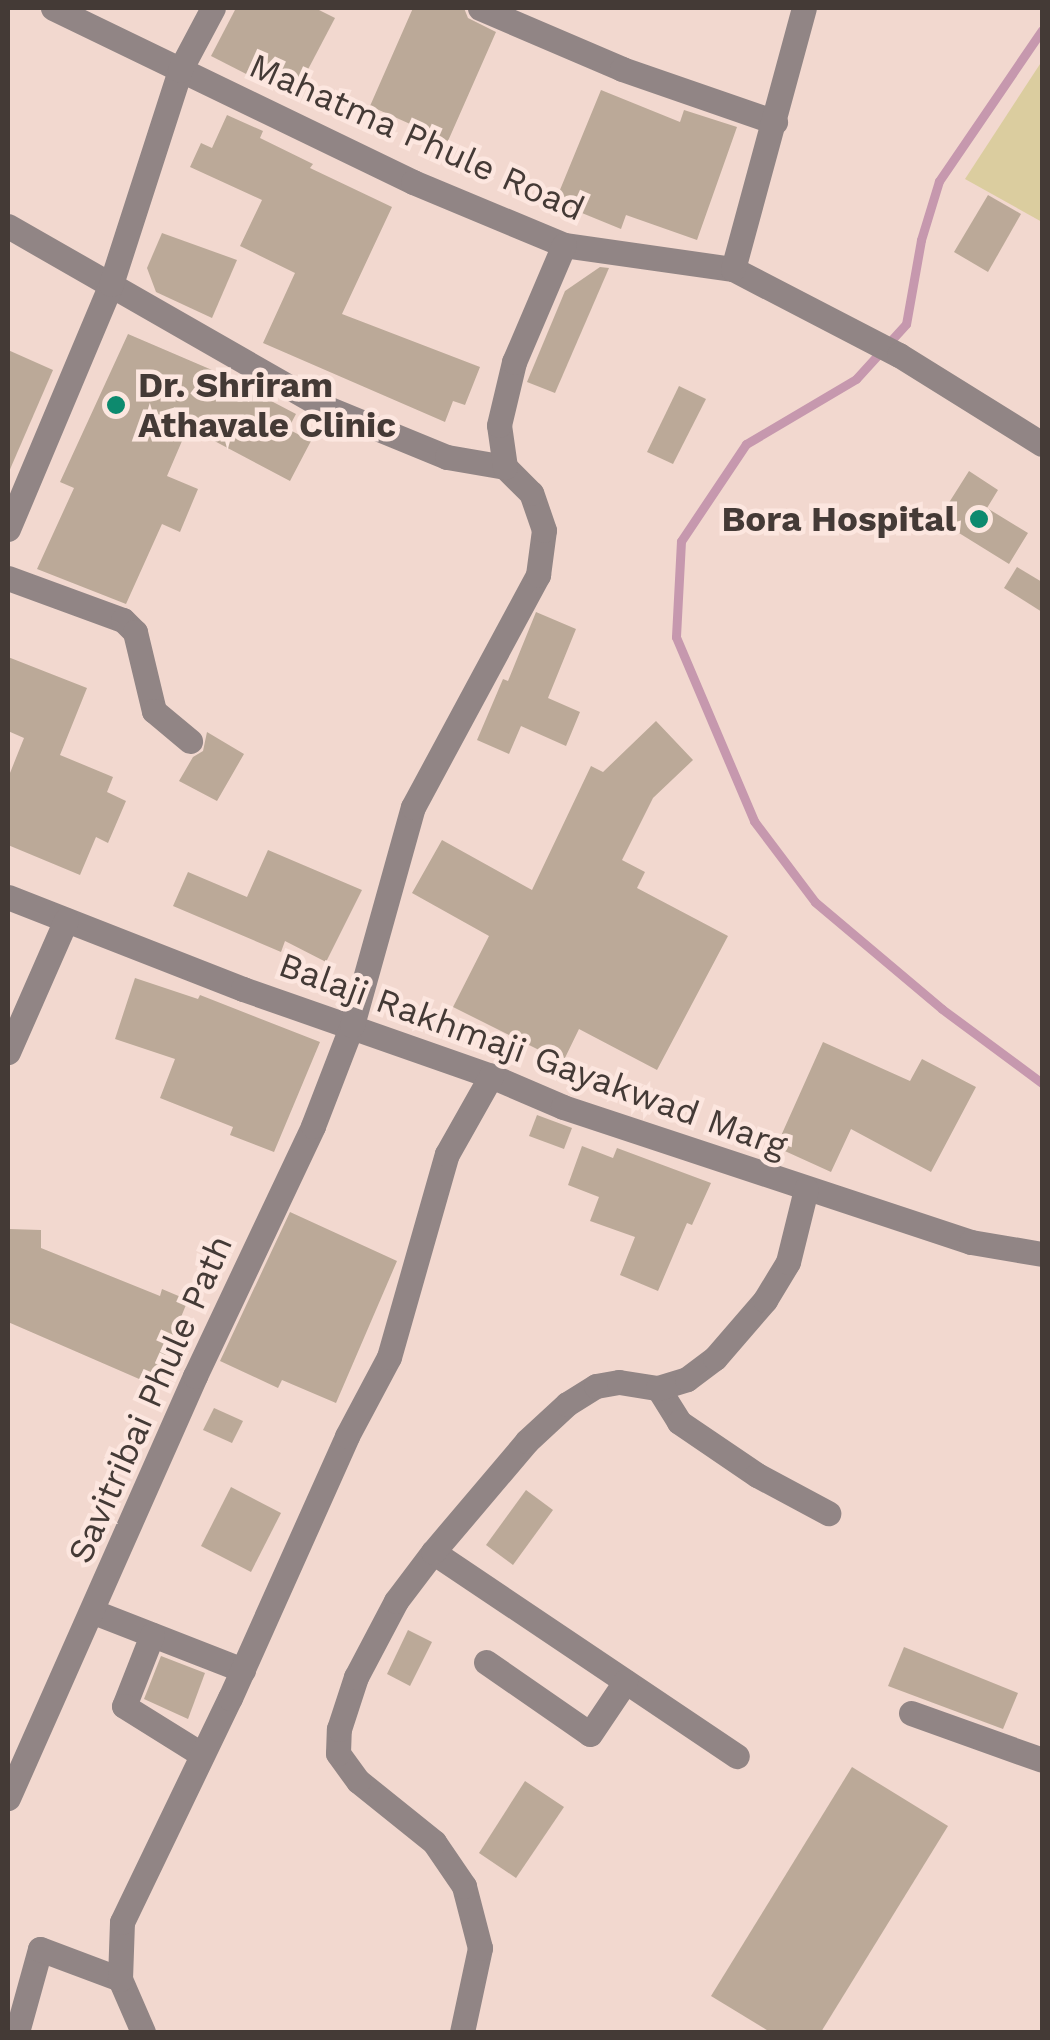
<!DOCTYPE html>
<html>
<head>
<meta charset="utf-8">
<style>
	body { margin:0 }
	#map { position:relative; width:1050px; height:2040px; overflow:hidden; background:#f2d8cf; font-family:"Work Sans",sans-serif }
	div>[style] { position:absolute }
	.green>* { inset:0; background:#dbcd9f }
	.stream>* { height:9px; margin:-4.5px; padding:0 4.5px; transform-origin:4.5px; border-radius:4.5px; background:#c698ae }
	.building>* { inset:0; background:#bba998 }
	.minor>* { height:25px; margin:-12.5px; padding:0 12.5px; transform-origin:12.5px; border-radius:12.5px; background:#918585 }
	.dots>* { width:28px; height:28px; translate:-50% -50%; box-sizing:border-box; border:5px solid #fce6df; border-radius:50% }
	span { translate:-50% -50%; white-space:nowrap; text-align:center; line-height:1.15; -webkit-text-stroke:9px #fce6df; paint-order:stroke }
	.street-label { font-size:35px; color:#443a36 }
	.poi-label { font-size:35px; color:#443a36; font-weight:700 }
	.left { translate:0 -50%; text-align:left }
	.right { translate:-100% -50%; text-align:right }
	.frame { position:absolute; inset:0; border:10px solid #443a36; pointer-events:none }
</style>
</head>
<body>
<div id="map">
	<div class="green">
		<i style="clip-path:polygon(1042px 61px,1042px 222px,965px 179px)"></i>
	</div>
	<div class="stream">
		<i style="left:1042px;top:30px;width:183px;rotate:124.3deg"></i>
		<i style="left:939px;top:181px;width:62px;rotate:107deg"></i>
		<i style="left:921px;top:240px;width:85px;rotate:100.1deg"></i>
		<i style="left:906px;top:324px;width:74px;rotate:132.3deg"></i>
		<i style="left:856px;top:379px;width:128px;rotate:149.4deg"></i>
		<i style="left:746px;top:444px;width:117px;rotate:123.8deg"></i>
		<i style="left:681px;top:541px;width:96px;rotate:93deg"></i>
		<i style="left:676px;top:637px;width:200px;rotate:67deg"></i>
		<i style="left:754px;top:821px;width:101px;rotate:53deg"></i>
		<i style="left:815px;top:902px;width:166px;rotate:40.1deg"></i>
		<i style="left:942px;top:1009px;width:124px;rotate:36.5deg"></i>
	</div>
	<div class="building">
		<i style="clip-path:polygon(236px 8px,315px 8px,335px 18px,293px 98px,211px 56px)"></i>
		<i style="clip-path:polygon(413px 8px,464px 8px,468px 18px,496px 32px,448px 141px,370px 106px)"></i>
		<i style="clip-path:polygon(601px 90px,680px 122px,684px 110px,737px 127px,697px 240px,626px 215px,621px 229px,555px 202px)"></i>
		<i style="clip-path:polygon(227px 115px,263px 131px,260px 138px,313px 164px,310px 168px,392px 207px,342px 314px,480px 367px,465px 405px,453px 401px,445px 422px,263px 343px,295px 273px,240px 246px,262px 200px,190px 167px,201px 143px,212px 148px)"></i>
		<i style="clip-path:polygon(988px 195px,1021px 214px,988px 272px,954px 252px)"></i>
		<i style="clip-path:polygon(162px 233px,237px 260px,212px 318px,156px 292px,147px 268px)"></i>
		<i style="clip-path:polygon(600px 267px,609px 268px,555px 393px,527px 382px,565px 291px)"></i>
		<i style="clip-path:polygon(128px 334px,212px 370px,208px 380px,249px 402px,254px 392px,296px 414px,288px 429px,311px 441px,290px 481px,188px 427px,167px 476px,198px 489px,180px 532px,162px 524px,126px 604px,37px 569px,74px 488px,60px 482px)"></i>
		<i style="clip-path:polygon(8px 350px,53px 370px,8px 474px)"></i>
		<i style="clip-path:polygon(679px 386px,706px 399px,673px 464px,647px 452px)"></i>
		<i style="clip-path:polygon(969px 471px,998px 490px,987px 508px,1028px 533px,1009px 564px,938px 520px)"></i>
		<i style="clip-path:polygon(1017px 567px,1042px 582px,1042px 612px,1004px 588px)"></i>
		<i style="clip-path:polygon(536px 612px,576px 629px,548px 698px,580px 712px,566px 746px,521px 726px,509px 754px,477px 740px,503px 679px,508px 681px)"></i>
		<i style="clip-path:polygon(8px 657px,87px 688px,60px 755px,113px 777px,107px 792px,126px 801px,108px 843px,96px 837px,80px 875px,8px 845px,8px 778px,24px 738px,8px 731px)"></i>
		<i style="clip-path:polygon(656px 721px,693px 760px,653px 798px,622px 860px,645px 872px,637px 888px,728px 936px,657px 1070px,579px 1029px,563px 1062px,453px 1007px,489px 936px,412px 893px,442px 840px,532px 890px,591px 766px,603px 772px)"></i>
		<i style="clip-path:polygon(207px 732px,244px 754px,217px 801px,179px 781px,193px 757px,203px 751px)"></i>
		<i style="clip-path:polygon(268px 850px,362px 890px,326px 962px,285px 941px,281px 952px,173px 906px,188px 872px,247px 897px)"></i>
		<i style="clip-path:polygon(135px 978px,198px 999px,200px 995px,320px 1042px,274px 1152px,230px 1135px,233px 1127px,160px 1098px,175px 1059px,115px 1039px)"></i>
		<i style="clip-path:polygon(823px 1042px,910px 1081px,922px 1059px,976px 1087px,931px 1172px,851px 1129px,831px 1172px,776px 1147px)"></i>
		<i style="clip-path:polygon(537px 1115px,572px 1128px,564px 1149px,529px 1136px)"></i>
		<i style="clip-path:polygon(582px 1146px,613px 1158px,617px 1148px,711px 1183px,692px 1225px,687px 1223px,658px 1291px,620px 1275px,635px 1237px,590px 1221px,599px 1197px,568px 1185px)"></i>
		<i style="clip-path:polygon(290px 1212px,397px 1261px,336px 1403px,282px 1380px,278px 1388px,220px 1361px)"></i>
		<i style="clip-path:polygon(8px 1229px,41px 1230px,41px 1248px,160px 1296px,162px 1289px,188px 1300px,153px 1385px,8px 1322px)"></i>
		<i style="clip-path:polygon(214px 1408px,243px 1421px,232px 1443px,203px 1430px)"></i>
		<i style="clip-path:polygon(231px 1487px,281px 1513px,251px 1572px,201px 1546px)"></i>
		<i style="clip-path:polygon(526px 1490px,553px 1510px,513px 1565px,486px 1545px)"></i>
		<i style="clip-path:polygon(408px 1630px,432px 1642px,410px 1686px,387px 1674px)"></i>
		<i style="clip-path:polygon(904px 1647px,1018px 1693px,1003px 1729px,888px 1686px)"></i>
		<i style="clip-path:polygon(161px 1656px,205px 1673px,188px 1719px,144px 1699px)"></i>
		<i style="clip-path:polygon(852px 1767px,948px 1826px,821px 2032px,770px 2032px,711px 1996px)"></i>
		<i style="clip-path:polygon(525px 1781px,564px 1807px,516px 1878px,479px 1853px)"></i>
	</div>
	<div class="minor">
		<i style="left:53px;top:8px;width:400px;rotate:25.8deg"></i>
		<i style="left:413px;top:182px;width:164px;rotate:22.6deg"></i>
		<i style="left:564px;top:245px;width:171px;rotate:8.1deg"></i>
		<i style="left:733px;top:269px;width:187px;rotate:27.4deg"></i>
		<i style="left:899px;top:355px;width:168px;rotate:31.9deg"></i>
		<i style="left:480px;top:8px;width:155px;rotate:23.2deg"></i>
		<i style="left:622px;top:69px;width:162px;rotate:19.1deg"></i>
		<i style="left:8px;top:226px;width:360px;rotate:29.8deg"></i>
		<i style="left:320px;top:405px;width:137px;rotate:22.3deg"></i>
		<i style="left:447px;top:457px;width:59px;rotate:9.8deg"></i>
		<i style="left:733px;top:269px;width:270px;rotate:-74.8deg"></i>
		<i style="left:8px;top:529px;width:266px;rotate:-67.2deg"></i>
		<i style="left:111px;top:284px;width:225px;rotate:-72.1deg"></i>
		<i style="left:180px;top:70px;width:70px;rotate:-62deg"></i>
		<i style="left:8px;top:578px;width:122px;rotate:20.1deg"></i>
		<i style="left:123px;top:620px;width:17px;rotate:45deg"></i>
		<i style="left:135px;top:632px;width:81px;rotate:76.5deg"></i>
		<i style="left:154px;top:711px;width:47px;rotate:39.8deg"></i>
		<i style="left:8px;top:897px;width:252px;rotate:21.4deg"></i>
		<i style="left:243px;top:989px;width:263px;rotate:19.3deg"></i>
		<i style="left:491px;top:1076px;width:78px;rotate:23.3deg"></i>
		<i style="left:563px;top:1107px;width:430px;rotate:18.3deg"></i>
		<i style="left:971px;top:1242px;width:72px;rotate:9.6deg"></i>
		<i style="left:8px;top:1052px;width:144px;rotate:-66.3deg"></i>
		<i style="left:658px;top:1388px;width:40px;rotate:58deg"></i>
		<i style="left:679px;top:1422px;width:94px;rotate:34.2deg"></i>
		<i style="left:757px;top:1475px;width:81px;rotate:28.2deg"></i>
		<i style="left:433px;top:1552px;width:366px;rotate:33.9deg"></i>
		<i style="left:94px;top:1612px;width:160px;rotate:21.3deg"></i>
		<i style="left:152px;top:1635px;width:76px;rotate:111.5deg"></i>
		<i style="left:124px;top:1706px;width:91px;rotate:31.9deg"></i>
		<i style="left:486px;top:1662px;width:126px;rotate:34.7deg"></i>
		<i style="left:590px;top:1734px;width:63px;rotate:-56.1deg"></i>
		<i style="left:911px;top:1713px;width:139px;rotate:19.7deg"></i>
		<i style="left:8px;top:1798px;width:462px;rotate:-66.1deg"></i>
		<i style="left:195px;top:1376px;width:276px;rotate:-64.7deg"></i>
		<i style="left:313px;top:1126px;width:108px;rotate:-68.9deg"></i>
		<i style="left:352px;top:1025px;width:226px;rotate:-74.4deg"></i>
		<i style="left:413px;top:807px;width:264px;rotate:-61.7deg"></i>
		<i style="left:538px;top:575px;width:45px;rotate:-82.4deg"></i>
		<i style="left:544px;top:530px;width:39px;rotate:-109deg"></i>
		<i style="left:531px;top:493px;width:37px;rotate:-135deg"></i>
		<i style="left:505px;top:467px;width:42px;rotate:-98.1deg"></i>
		<i style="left:499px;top:425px;width:65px;rotate:-76.6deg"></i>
		<i style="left:514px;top:362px;width:127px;rotate:-66.9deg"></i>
		<i style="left:17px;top:2032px;width:86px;rotate:-74.5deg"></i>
		<i style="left:40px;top:1949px;width:85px;rotate:20.6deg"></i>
		<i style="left:143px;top:2032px;width:58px;rotate:-113.5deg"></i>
		<i style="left:120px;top:1979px;width:57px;rotate:-88deg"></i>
		<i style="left:122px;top:1922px;width:249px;rotate:-64.3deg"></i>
		<i style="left:230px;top:1698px;width:287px;rotate:-65.9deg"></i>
		<i style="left:347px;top:1436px;width:89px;rotate:-62deg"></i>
		<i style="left:389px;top:1357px;width:211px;rotate:-74.1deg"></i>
		<i style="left:447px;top:1154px;width:90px;rotate:-60.6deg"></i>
		<i style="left:462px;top:2032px;width:86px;rotate:-77.9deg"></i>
		<i style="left:480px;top:1948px;width:64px;rotate:-104.5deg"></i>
		<i style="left:464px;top:1886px;width:53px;rotate:-124.3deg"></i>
		<i style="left:434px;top:1842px;width:97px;rotate:-141.2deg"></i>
		<i style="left:358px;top:1781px;width:34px;rotate:-126deg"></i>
		<i style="left:338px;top:1753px;width:24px;rotate:-88deg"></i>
		<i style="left:339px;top:1729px;width:55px;rotate:-71.9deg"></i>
		<i style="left:356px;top:1677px;width:86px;rotate:-62.2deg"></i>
		<i style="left:396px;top:1601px;width:61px;rotate:-52.9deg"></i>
		<i style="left:433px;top:1552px;width:145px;rotate:-49.7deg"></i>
		<i style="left:527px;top:1441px;width:54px;rotate:-42.8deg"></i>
		<i style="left:567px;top:1404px;width:34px;rotate:-32deg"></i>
		<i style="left:596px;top:1386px;width:23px;rotate:-10deg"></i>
		<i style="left:619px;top:1382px;width:39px;rotate:9deg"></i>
		<i style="left:658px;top:1388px;width:30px;rotate:-17deg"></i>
		<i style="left:687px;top:1379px;width:35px;rotate:-37deg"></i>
		<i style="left:715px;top:1358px;width:77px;rotate:-49.2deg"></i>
		<i style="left:765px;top:1300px;width:44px;rotate:-58.8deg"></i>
		<i style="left:788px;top:1262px;width:75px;rotate:-76.1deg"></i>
	</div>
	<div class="dots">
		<i style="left:116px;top:405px;background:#0d8a6e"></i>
		<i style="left:979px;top:519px;background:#0d8a6e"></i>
	</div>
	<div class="street-label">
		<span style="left:417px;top:137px;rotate:24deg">Mahatma Phule Road</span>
		<span style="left:533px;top:1055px;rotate:20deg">Balaji Rakhmaji Gayakwad Marg</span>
		<span style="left:150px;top:1399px;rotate:-66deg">Savitribai Phule Path</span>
	</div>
	<div class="poi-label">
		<span class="left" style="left:138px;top:405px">Dr. Shriram<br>Athavale Clinic</span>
		<span class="right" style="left:956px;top:519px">Bora Hospital</span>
	</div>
	<div class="frame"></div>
</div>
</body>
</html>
